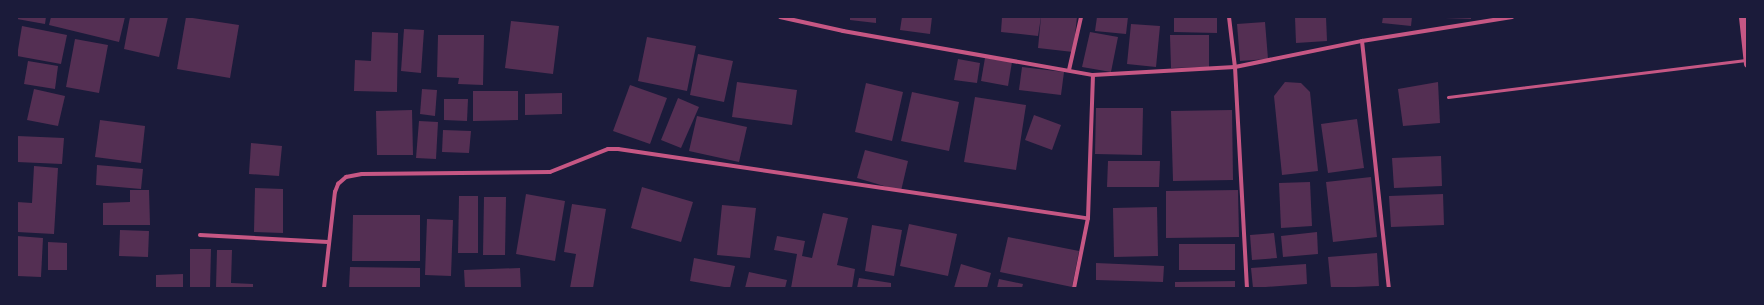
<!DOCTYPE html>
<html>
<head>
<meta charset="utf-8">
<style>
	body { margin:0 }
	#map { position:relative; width:1764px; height:305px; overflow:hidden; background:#1b1b3a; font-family:"Noto Sans",sans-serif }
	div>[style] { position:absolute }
	.building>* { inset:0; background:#542f53 }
	.service>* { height:3px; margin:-1.5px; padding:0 1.5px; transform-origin:1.5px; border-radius:1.5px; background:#c65784 }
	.minor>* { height:4px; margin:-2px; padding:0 2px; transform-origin:2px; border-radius:2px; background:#c65784 }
	.tertiary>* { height:7px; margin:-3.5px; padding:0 3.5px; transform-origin:3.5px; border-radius:3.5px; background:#c65784 }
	span { translate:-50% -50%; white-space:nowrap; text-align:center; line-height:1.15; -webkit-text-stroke:4px #1b1b3a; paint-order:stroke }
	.frame { position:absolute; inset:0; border:18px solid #1b1b3a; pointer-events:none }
</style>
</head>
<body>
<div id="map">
	<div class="building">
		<i style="clip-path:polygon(17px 17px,46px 17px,45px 24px,17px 19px)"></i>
		<i style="clip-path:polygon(51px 17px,125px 17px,119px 42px,49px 25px)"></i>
		<i style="clip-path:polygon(130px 17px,168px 17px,159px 57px,124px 49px)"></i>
		<i style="clip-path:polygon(186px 17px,239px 25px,230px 78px,177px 69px)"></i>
		<i style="clip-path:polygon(850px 17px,876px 17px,876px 23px,850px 20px)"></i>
		<i style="clip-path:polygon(902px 17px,932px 17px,930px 34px,900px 30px)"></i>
		<i style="clip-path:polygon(1002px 17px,1041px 17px,1038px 36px,1001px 32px)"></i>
		<i style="clip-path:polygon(1041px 17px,1077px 17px,1073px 52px,1038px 48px)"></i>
		<i style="clip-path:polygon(1097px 17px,1128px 17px,1126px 34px,1095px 31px)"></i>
		<i style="clip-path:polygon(1174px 17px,1217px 17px,1217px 33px,1174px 32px)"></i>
		<i style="clip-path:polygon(1295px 17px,1326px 17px,1327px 41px,1296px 43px)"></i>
		<i style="clip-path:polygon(1383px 17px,1412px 17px,1411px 26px,1382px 23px)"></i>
		<i style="clip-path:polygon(1445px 17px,1471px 17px,1471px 19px,1445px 18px)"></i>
		<i style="clip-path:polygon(511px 21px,559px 26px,553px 74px,505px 68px)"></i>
		<i style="clip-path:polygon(1265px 22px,1268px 59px,1240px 61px,1237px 24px)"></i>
		<i style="clip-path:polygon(1131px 24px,1160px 26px,1156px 67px,1127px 64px)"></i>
		<i style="clip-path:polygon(22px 26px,67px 35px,61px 64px,17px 56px)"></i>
		<i style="clip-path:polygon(404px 29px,424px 30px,421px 73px,401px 71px)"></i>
		<i style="clip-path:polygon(372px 32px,398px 33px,397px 92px,354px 91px,355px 60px,371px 61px)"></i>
		<i style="clip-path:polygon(1090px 32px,1118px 37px,1111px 72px,1082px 67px)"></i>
		<i style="clip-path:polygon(438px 35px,484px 35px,483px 85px,458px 84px,459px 78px,437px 77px)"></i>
		<i style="clip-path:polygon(1170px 35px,1209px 35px,1209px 67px,1171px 68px)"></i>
		<i style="clip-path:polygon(647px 37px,696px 46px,687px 91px,638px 81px)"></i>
		<i style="clip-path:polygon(75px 39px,108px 45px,99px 93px,66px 87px)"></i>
		<i style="clip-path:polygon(698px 54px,733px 61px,724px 102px,690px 95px)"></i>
		<i style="clip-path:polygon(985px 58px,1012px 62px,1008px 86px,981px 81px)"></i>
		<i style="clip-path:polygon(958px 59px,980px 63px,977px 83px,954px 80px)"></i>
		<i style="clip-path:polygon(28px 61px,58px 66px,55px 89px,24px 84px)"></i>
		<i style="clip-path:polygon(1022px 67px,1064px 72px,1061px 95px,1019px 90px)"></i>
		<i style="clip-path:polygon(737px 82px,797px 90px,792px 125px,732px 117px)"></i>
		<i style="clip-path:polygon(1285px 82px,1301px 83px,1310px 92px,1318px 171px,1282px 175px,1274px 96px)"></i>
		<i style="clip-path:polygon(1438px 82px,1440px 123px,1403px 126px,1398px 89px)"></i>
		<i style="clip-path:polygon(866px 83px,903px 92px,892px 141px,855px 132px)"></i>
		<i style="clip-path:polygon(630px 85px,667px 98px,650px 144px,613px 131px)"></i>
		<i style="clip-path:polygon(34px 89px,65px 96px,58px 126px,27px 120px)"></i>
		<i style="clip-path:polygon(422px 89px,437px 90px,435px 116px,420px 114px)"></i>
		<i style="clip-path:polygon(473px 91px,518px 91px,518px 120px,473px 121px)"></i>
		<i style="clip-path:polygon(912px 92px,959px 102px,949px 151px,901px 141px)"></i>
		<i style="clip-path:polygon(562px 93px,562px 114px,525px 115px,525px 94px)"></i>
		<i style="clip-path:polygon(975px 97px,1026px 105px,1016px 170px,964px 162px)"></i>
		<i style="clip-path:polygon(678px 98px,699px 107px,681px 148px,661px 140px)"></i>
		<i style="clip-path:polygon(444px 99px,468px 99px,467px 121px,444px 120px)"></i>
		<i style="clip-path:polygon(1096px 108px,1143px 108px,1142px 155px,1095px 154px)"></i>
		<i style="clip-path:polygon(412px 110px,413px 155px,377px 155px,376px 111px)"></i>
		<i style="clip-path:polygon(1232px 110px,1233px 180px,1173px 181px,1171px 111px)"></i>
		<i style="clip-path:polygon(1034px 115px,1061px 125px,1052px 150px,1025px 140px)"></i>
		<i style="clip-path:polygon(697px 116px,747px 127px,739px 162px,689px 151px)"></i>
		<i style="clip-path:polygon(1357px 119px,1364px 168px,1328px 173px,1321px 124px)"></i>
		<i style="clip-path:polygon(100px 120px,145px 126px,141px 163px,95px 157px)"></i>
		<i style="clip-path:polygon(419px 121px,438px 122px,436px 159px,416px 158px)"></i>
		<i style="clip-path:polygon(443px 130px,471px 131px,469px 153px,442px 152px)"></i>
		<i style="clip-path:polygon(17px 136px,64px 138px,62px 164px,17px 162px)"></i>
		<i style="clip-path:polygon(251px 143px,282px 146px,279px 176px,249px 174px)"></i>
		<i style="clip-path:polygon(865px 150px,908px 161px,901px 191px,857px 178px)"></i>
		<i style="clip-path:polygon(1441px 156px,1442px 186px,1394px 188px,1392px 158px)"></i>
		<i style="clip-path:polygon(1108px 161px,1160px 161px,1159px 187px,1107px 187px)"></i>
		<i style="clip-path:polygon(97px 165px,143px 169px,141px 189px,96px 185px)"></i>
		<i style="clip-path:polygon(34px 166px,58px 168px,54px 234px,17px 232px,17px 202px,32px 203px)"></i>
		<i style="clip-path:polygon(1371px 177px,1377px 237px,1333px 242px,1326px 182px)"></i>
		<i style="clip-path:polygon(1310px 182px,1312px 226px,1281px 228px,1279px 183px)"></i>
		<i style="clip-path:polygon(642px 187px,693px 202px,681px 242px,631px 228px)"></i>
		<i style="clip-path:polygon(255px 188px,283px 189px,283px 233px,254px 232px)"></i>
		<i style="clip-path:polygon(130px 190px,149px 190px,150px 225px,103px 225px,103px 203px,130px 202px)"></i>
		<i style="clip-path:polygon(1238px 190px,1239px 237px,1166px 238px,1166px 191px)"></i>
		<i style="clip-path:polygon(526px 194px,565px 201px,555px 261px,516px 254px)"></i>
		<i style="clip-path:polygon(1443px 194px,1444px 225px,1391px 227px,1389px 196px)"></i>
		<i style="clip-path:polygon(459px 196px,478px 196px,478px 253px,458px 253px)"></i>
		<i style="clip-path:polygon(484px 197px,506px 197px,505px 255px,483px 255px)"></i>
		<i style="clip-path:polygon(572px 204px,606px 209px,593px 288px,570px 288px,576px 254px,564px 252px)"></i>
		<i style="clip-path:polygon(722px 205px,756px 208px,750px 258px,717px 255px)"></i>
		<i style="clip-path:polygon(1157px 207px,1158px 256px,1114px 257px,1113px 208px)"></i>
		<i style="clip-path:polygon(823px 213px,848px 218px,837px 265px,855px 269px,852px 288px,791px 288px,797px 254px,774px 250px,777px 236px,805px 241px,802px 256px,812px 258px)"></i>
		<i style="clip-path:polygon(353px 215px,420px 215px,420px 261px,352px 261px)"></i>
		<i style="clip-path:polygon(427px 219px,453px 220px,451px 276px,425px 275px)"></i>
		<i style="clip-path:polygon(909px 224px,957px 234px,948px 276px,900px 266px)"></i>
		<i style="clip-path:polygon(872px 225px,902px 230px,894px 276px,865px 271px)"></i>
		<i style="clip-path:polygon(120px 230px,149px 231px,148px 257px,119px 256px)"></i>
		<i style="clip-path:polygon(1317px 232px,1318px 254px,1283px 257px,1281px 236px)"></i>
		<i style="clip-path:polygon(1274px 233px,1277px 258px,1252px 260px,1250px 235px)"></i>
		<i style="clip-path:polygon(17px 236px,43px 238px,41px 277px,17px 276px)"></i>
		<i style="clip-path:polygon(1008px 237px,1079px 251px,1072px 287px,1000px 272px)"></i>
		<i style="clip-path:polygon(48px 242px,67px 243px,67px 270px,48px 270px)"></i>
		<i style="clip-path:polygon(1179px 244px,1235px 244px,1235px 270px,1179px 270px)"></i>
		<i style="clip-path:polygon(190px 249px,211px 249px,210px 288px,190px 288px)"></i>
		<i style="clip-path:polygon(217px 250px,232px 250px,231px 283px,253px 284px,253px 288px,216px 288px)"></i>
		<i style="clip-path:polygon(1377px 253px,1379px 286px,1331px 288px,1328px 257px)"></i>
		<i style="clip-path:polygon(694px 258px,735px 266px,730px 288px,690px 281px)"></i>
		<i style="clip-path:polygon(1096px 263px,1164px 266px,1163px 282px,1096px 280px)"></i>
		<i style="clip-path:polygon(961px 264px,991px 273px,987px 288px,954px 288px)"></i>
		<i style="clip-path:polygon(1306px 264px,1307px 284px,1253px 288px,1251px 268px)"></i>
		<i style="clip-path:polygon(350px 267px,420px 268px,420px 288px,349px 288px)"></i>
		<i style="clip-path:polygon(520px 268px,521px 288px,465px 288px,464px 270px)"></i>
		<i style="clip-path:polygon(749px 272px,787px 280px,785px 288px,745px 288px)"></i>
		<i style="clip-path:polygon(183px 274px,183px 288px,156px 288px,156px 275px)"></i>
		<i style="clip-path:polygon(859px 278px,891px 283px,891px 288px,857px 288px)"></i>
		<i style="clip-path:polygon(999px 279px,1023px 284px,1022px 288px,997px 288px)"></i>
		<i style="clip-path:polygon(1235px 281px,1235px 288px,1175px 288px,1175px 282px)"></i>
	</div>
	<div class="service">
		<i style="left:1448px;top:97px;width:300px;rotate:-7.1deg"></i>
	</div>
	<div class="minor">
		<i style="left:780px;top:17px;width:65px;rotate:12.5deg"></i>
		<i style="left:843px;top:31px;width:254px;rotate:10deg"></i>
		<i style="left:1093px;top:75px;width:142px;rotate:-3.2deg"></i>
		<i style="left:1235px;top:67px;width:130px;rotate:-11.6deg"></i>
		<i style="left:1362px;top:41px;width:152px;rotate:-9.1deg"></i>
		<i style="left:1229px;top:17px;width:50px;rotate:83.2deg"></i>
		<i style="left:1235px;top:67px;width:221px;rotate:86.9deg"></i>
		<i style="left:1362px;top:41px;width:248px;rotate:83.8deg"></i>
		<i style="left:1069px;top:70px;width:54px;rotate:-77.2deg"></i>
		<i style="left:200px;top:235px;width:128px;rotate:3.1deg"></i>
		<i style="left:324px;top:288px;width:97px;rotate:-83.5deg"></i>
		<i style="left:335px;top:192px;width:9px;rotate:-69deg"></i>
		<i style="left:338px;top:184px;width:11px;rotate:-41deg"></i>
		<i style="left:346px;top:177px;width:16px;rotate:-11deg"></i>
		<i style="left:362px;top:174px;width:188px;rotate:-0.6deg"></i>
		<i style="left:550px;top:172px;width:62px;rotate:-21.6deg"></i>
		<i style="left:608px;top:149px;width:10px"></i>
		<i style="left:618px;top:149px;width:475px;rotate:8.4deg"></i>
		<i style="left:1074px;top:288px;width:71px;rotate:-78.7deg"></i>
		<i style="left:1088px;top:218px;width:143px;rotate:-88deg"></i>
	</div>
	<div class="tertiary">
		<i style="left:1742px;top:17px;width:47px;rotate:83.9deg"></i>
	</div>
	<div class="frame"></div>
</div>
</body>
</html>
